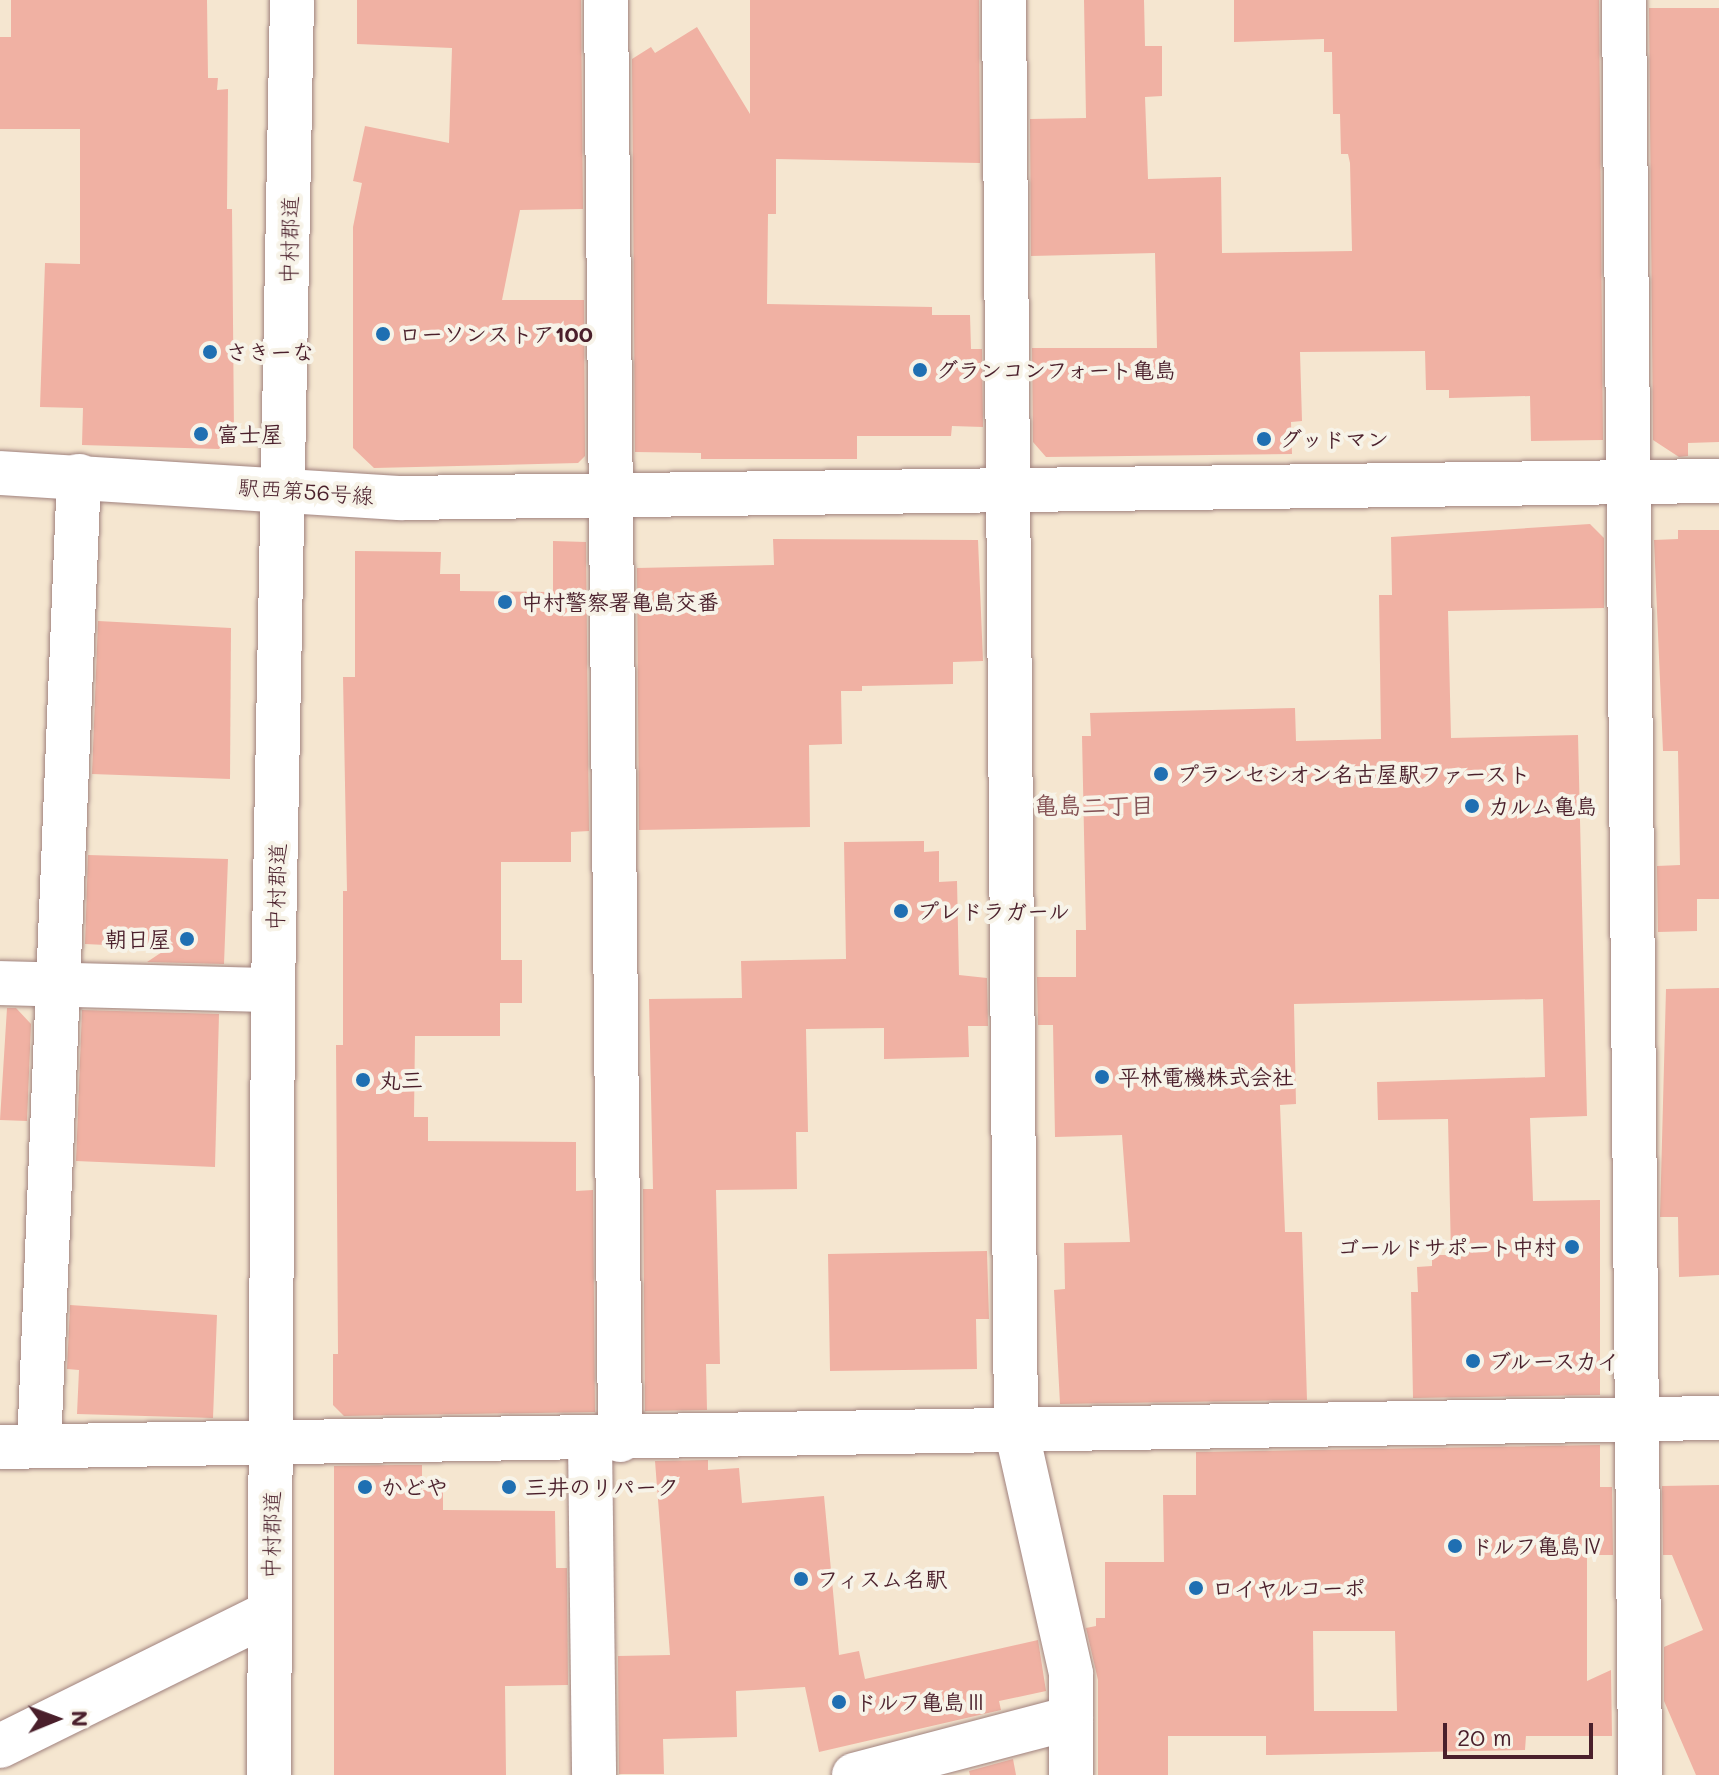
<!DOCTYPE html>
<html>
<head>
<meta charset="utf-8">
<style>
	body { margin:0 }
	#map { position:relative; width:1719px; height:1775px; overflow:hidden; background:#f5e6d0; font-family:Mali,"Klee One",sans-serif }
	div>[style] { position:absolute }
	.building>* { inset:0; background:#f0b1a3 }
	.roads { filter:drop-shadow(0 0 2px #a0827e) drop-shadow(0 0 2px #a0827e) }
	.minor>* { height:44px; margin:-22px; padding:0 22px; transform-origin:22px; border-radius:22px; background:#fff }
	.tertiary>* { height:44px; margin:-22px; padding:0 22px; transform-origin:22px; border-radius:22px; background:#fff }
	.dots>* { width:22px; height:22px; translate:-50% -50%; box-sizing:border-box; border:4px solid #f7f3e8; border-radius:50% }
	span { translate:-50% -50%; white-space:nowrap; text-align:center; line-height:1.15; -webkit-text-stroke:8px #f7f3e8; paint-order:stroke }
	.street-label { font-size:22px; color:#4a1f2b }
	.poi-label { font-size:22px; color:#4a1f2b; font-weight:700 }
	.left { translate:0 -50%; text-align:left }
	.right { translate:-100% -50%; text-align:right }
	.neighbourhood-label { font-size:24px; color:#845255; font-weight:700 }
	.north { position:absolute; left:16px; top:1679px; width:80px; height:80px; -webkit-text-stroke:6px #f7f3e8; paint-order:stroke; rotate:89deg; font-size:22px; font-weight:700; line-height:32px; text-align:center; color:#4a1f2b }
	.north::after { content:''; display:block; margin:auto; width:28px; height:36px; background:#4a1f2b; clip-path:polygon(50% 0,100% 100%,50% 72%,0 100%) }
	.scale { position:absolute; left:1443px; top:1723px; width:150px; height:36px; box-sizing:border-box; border:4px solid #4a1f2b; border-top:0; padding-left:10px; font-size:24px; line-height:28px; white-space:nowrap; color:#4a1f2b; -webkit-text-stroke:6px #f7f3e8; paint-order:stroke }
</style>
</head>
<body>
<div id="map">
	<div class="building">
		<i style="clip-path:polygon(11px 0,207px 0,208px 78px,218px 78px,217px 90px,228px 89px,227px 209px,232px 209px,234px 432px,219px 449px,82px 445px,83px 408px,40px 407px,45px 263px,80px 264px,80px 129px,0 129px,0 37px,11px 37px)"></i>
		<i style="clip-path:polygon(357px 0,581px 0,583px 209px,520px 210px,502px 300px,584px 300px,585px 456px,578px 463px,374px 468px,353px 448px,353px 227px,362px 183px,353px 181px,365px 126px,449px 143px,452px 48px,357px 44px)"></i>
		<i style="clip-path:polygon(750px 0,979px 0,980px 163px,776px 159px,776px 214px,768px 214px,767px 304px,932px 307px,932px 315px,970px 315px,971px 349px,982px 349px,983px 427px,952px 426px,951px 436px,857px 436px,857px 459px,701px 459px,701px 453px,635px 452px,632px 59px,651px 47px,655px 53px,697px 27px,750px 114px)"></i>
		<i style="clip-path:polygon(1084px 0,1144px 0,1145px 46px,1162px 46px,1162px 96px,1145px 97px,1148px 179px,1221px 177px,1222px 253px,1352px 251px,1350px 163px,1348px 154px,1341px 154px,1340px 114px,1333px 114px,1332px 52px,1324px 52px,1324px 39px,1234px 42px,1234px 0,1599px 0,1603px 440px,1531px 441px,1530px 396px,1449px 398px,1449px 390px,1426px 390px,1425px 351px,1300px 352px,1302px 421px,1291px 422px,1292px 454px,1046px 457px,1033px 442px,1032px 348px,1157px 348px,1155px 253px,1031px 256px,1030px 119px,1086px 118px)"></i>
		<i style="clip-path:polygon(1649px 8px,1719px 8px,1719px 442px,1688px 443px,1688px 456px,1679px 457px,1653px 440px)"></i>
		<i style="clip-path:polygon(1590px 524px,1604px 538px,1604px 608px,1448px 611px,1451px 738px,1578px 735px,1587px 1116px,1530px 1118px,1533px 1201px,1600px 1200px,1600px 1395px,1413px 1398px,1411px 1292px,1418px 1292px,1417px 1267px,1432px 1266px,1432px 1255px,1451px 1255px,1448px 1119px,1378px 1120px,1377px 1082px,1545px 1077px,1543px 999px,1294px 1004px,1296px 1104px,1280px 1105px,1285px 1232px,1302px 1232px,1307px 1400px,1060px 1404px,1054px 1290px,1065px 1289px,1064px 1243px,1130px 1242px,1122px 1135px,1055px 1137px,1053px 1025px,1038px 1025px,1037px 977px,1076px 977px,1076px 930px,1086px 930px,1082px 736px,1091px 736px,1090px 713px,1295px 708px,1296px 741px,1381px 739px,1379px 595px,1392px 595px,1391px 537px)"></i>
		<i style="clip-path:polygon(1678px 530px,1719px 530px,1719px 899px,1697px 899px,1697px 931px,1658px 932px,1657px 866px,1680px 865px,1678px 751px,1663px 751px,1654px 540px,1678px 539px)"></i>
		<i style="clip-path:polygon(773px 539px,978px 540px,983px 661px,953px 662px,953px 684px,862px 686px,862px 691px,841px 691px,842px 744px,809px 745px,810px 827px,639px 830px,637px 568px,774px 565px)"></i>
		<i style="clip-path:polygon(553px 541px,586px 542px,589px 831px,571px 832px,571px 862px,501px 862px,501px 960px,522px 960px,522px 1003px,500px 1003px,500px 1036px,415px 1036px,414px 1117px,428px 1117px,428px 1141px,576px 1142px,576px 1191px,593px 1190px,595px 1412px,344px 1416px,333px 1405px,333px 1354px,338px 1354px,336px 1045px,343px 1045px,343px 891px,347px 891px,343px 677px,355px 677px,355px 551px,441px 552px,440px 574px,460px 574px,460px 591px,553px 592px)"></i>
		<i style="clip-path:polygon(98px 621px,231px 628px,230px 779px,92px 774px)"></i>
		<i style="clip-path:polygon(924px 841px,924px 852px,939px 851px,939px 882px,957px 881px,959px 975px,987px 978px,988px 1026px,968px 1026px,969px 1057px,884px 1059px,884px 1028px,806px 1029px,808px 1132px,796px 1132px,797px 1189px,716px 1190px,720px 1364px,706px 1364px,707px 1410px,645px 1411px,643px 1189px,653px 1189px,649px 999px,742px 998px,741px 961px,846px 959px,844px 842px)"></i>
		<i style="clip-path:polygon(88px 855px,228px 859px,224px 964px,147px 962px,168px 948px,85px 944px)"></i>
		<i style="clip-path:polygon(1719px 988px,1719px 1275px,1679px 1277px,1678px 1217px,1660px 1217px,1666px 989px)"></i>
		<i style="clip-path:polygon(7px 1008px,16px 1008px,31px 1024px,27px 1121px,0 1120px)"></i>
		<i style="clip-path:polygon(82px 1010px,219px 1014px,215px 1167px,76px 1161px)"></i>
		<i style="clip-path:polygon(987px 1251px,989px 1319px,976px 1319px,977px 1369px,830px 1371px,828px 1254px)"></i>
		<i style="clip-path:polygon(70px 1305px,217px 1315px,213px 1418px,77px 1414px,79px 1370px,67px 1369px)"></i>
		<i style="clip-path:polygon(evenodd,1600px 1445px,1600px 1487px,1612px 1487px,1613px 1555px,1587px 1555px,1587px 1681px,1611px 1670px,1612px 1736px,1526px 1736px,1525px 1750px,1266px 1755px,1266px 1736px,1168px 1736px,1168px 1775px,1098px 1775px,1098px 1680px,1086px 1628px,1096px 1626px,1096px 1618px,1105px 1618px,1105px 1562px,1164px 1562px,1163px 1495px,1196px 1495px,1196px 1452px,1600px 1445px,1313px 1631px,1395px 1631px,1397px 1711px,1314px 1711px,1313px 1631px)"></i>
		<i style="clip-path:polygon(708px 1460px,708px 1470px,739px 1468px,742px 1503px,824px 1496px,839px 1655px,859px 1651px,865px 1679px,1038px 1640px,1046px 1691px,999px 1701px,1001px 1710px,819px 1752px,805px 1687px,736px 1691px,737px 1737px,663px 1739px,664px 1774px,619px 1774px,618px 1656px,670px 1655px,655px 1461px)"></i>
		<i style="clip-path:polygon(396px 1465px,422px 1465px,422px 1490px,443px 1490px,443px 1510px,555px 1511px,556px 1568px,567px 1568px,568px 1685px,505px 1686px,506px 1775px,334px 1775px,334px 1466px)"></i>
		<i style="clip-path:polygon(1719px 1485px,1719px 1775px,1696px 1775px,1664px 1701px,1664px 1647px,1703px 1630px,1672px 1555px,1663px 1555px,1662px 1486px)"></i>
		<i style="clip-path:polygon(1013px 1759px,1016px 1775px,970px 1775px,969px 1771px)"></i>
	</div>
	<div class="roads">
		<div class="minor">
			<i style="left:606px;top:0;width:1440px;rotate:89.44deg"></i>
			<i style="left:1004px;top:0;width:1429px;rotate:89.52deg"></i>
			<i style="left:1016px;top:1429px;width:251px;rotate:77.3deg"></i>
			<i style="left:1071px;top:1674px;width:101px;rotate:90deg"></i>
			<i style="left:1624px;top:0;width:1775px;rotate:89.48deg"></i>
			<i style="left:0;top:983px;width:273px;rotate:1.5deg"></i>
			<i style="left:590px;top:1441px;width:334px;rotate:89.3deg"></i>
			<i style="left:39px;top:1446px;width:971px;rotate:-87.64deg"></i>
			<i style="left:0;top:1447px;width:1719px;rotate:-0.97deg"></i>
			<i style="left:0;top:1746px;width:300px;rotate:-26.3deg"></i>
			<i style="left:854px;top:1775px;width:224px;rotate:-14.7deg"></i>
		</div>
		<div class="tertiary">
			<i style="left:0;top:473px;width:401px;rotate:3.6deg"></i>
			<i style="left:400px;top:498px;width:1319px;rotate:-0.74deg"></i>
			<i style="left:269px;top:1775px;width:785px;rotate:-89.71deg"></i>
			<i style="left:273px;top:990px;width:990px;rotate:-88.9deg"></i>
		</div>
	</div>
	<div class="dots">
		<i style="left:383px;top:334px;background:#1f6fb2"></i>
		<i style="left:210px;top:352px;background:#1f6fb2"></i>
		<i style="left:920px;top:370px;background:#1f6fb2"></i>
		<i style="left:201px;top:434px;background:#1f6fb2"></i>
		<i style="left:1264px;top:439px;background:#1f6fb2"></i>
		<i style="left:505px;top:602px;background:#1f6fb2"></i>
		<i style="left:1161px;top:774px;background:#1f6fb2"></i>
		<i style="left:1472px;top:806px;background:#1f6fb2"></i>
		<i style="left:901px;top:911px;background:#1f6fb2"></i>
		<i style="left:187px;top:939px;background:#1f6fb2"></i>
		<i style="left:1102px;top:1077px;background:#1f6fb2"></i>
		<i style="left:363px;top:1080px;background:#1f6fb2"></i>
		<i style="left:1572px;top:1247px;background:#1f6fb2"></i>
		<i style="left:1473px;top:1361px;background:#1f6fb2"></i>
		<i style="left:365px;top:1487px;background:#1f6fb2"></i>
		<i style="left:509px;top:1487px;background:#1f6fb2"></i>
		<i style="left:1455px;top:1546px;background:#1f6fb2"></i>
		<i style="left:801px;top:1579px;background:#1f6fb2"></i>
		<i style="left:1196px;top:1588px;background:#1f6fb2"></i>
		<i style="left:839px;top:1702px;background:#1f6fb2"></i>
	</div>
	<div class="street-label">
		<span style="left:289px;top:240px;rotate:-89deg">中村郡道</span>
		<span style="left:306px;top:491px;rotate:4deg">駅西第56号線</span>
		<span style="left:276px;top:887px;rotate:-88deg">中村郡道</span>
		<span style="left:271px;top:1535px;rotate:-89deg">中村郡道</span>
	</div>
	<div class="poi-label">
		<span class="left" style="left:399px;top:334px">ローソンストア100</span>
		<span class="left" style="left:226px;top:352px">さきーな</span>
		<span class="left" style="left:936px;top:370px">グランコンフォート亀島</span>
		<span class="left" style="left:217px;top:434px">富士屋</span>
		<span class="left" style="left:1280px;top:439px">グッドマン</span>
		<span class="left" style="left:521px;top:602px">中村警察署亀島交番</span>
		<span class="left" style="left:1177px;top:774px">プランセシオン名古屋駅ファースト</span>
		<span class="left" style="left:1488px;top:806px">カルム亀島</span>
		<span class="left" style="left:917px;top:911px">プレドラガール</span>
		<span class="right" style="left:171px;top:939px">朝日屋</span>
		<span class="left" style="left:1118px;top:1077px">平林電機株式会社</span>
		<span class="left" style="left:379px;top:1080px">丸三</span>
		<span class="right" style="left:1556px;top:1247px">ゴールドサポート中村</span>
		<span class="left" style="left:1489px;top:1361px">ブルースカイ</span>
		<span class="left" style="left:381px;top:1487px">かどや</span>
		<span class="left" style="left:525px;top:1487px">三井のリパーク</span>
		<span class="left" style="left:1471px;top:1546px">ドルフ亀島Ⅳ</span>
		<span class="left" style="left:817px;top:1579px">フィスム名駅</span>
		<span class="left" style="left:1212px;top:1588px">ロイヤルコーポ</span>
		<span class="left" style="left:855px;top:1702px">ドルフ亀島Ⅲ</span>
	</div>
	<div class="neighbourhood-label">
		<span style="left:1094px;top:805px">亀島二丁目</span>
	</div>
	<div class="north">N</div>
	<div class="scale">20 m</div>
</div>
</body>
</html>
